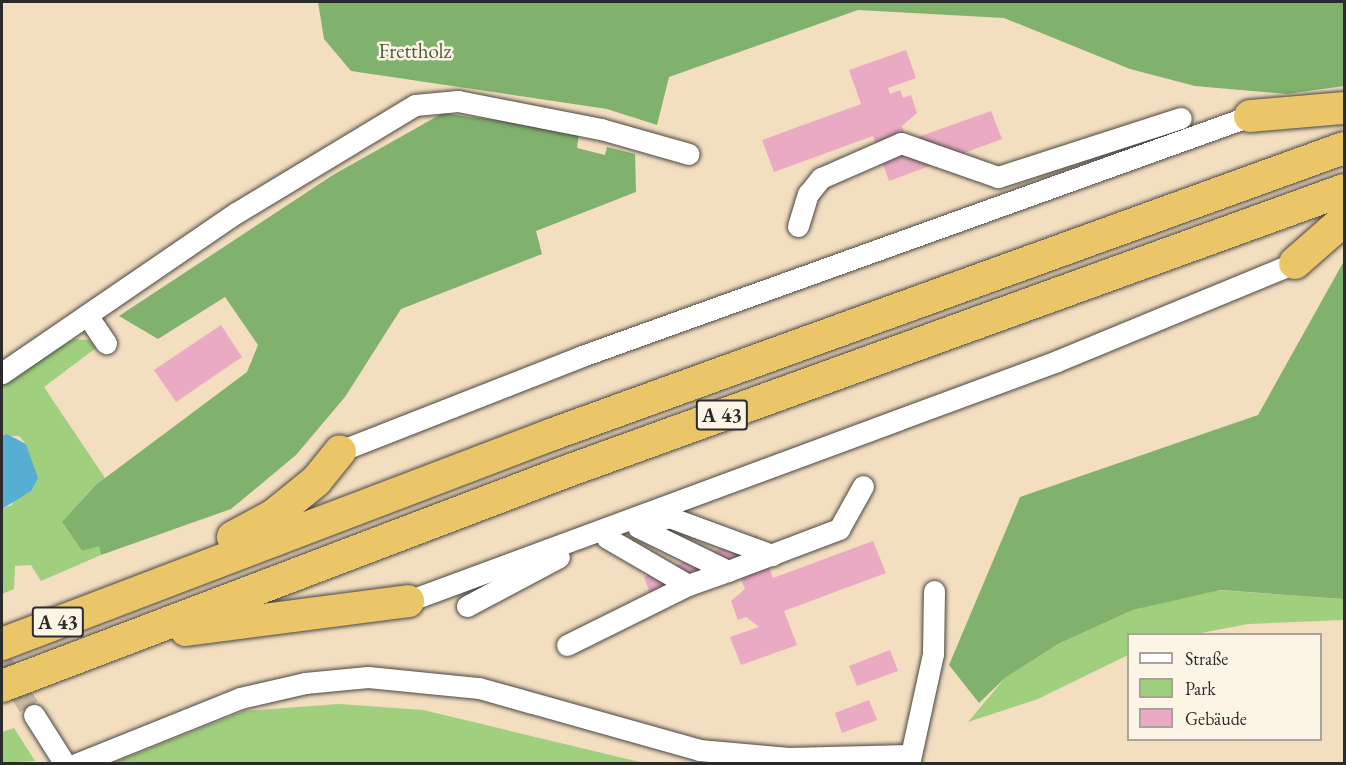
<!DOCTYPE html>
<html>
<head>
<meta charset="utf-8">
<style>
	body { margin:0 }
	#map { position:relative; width:1346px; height:765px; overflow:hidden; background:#f3dec0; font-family:"EB Garamond",serif }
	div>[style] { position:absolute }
	.green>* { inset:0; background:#a0d07e }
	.forest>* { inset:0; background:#80b26d }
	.water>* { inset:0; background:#57aed3 }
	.building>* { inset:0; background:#eaaac4 }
	.minor-tunnel>* { height:21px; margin-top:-10.5px; transform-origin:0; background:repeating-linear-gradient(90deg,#cbbaa2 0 21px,transparent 0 31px) }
	.roads { filter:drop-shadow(0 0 2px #494641) drop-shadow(0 0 2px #494641) }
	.minor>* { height:21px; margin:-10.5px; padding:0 10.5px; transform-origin:10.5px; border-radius:10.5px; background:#fff }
	.highway>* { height:32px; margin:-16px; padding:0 16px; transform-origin:16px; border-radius:16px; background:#eac669 }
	span { translate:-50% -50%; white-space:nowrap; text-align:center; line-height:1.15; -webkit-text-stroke:5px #fcf5e5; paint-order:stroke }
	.shield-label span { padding:2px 4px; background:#fcf5e5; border:2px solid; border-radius:4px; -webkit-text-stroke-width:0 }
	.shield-label { font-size:20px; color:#2b2b2b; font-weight:700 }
	.park-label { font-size:21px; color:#4e5d44 }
	.frame { position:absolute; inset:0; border:3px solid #2b2b2b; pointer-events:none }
	.legend { position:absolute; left:1127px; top:633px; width:195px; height:108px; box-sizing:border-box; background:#fcf5e5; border:2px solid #a8a49b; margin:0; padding:8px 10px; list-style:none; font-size:18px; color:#2b2b2b }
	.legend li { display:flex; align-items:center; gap:12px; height:30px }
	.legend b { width:30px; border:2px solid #a8a49b }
</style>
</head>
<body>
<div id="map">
	<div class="green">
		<i style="clip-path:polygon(74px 339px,89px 340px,96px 348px,44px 387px,105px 478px,62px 522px,82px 551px,99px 545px,101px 555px,41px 581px,31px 565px,15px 566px,14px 589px,2px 594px,2px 509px,12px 505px,26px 444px,19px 436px,2px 436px,2px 384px)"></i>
		<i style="clip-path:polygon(1216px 590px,1344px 599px,1344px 620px,1248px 624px,1196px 634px,1128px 634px,1128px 655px,1038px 699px,968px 722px,1005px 678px,1058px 644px,1133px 610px)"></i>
		<i style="clip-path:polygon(339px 704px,423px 710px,644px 763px,113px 763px,244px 711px)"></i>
		<i style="clip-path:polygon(14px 728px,35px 761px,2px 763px,2px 732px)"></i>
	</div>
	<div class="forest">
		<i style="clip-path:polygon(318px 2px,1344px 2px,1344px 86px,1287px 94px,1195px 86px,1130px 69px,1004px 18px,858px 10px,669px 77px,657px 125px,607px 109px,351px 71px,324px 39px)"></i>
		<i style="clip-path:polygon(443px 113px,579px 132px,577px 148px,605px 155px,607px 147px,635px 154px,636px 192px,536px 231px,542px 254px,401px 309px,345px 397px,296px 455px,231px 509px,101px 555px,99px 546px,82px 551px,62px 522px,97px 484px,247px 372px,258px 345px,225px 297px,158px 339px,119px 316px,333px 175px)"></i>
		<i style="clip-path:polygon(1344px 261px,1344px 599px,1220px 590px,1133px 610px,1058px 644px,1005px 678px,979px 703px,949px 665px,1020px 497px,1258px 415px)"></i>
	</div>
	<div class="water">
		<i style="clip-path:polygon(7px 434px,26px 444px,38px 478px,31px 491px,2px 509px,2px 436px)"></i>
	</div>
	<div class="building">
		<i style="clip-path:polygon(906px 50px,916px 78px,888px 88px,890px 94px,900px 90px,903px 98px,911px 95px,917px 113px,902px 126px,907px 141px,991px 111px,1002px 139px,889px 181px,873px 136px,774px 172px,762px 140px,861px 104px,849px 70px)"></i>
		<i style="clip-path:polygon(221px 325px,242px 357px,176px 402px,154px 370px)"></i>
		<i style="clip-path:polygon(757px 535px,773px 578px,873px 541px,886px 573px,784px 611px,797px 645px,741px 665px,730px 637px,759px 627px,746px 617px,738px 620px,731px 601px,745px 589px,739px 574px,654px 605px,644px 577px)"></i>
		<i style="clip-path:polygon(890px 650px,898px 671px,857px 686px,849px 666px)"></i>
		<i style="clip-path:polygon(869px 700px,877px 720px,842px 733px,835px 713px)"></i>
	</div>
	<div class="minor-tunnel">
		<i style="left:2px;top:662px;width:62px;rotate:58.9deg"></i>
	</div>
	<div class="roads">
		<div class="minor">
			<i style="left:798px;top:226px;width:34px;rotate:-73deg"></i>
			<i style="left:808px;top:194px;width:21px;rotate:-51deg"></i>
			<i style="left:821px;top:178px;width:87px;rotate:-23.6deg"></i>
			<i style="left:901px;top:143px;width:103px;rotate:19.3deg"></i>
			<i style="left:998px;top:177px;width:192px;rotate:-17.9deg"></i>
			<i style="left:87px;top:315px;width:34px;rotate:56deg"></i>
			<i style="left:2px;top:373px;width:283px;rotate:-34.4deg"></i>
			<i style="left:236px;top:213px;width:209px;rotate:-31.1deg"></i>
			<i style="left:415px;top:105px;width:43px;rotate:-5.3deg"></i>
			<i style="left:458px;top:101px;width:146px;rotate:11.1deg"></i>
			<i style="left:601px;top:129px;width:91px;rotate:15.9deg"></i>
			<i style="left:340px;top:451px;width:260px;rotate:-21.4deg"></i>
			<i style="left:582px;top:356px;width:710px;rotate:-19.76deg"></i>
			<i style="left:647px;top:524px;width:23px;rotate:-18deg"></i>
			<i style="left:669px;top:517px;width:110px;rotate:20.3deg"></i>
			<i style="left:638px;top:527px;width:100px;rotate:26.1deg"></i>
			<i style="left:728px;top:571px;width:119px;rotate:-20.7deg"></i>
			<i style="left:839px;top:529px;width:49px;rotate:-60.8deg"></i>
			<i style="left:607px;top:538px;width:94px;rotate:30.1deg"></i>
			<i style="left:688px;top:585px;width:42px;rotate:-19.3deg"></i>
			<i style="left:408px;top:601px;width:692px;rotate:-20.29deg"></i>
			<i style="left:1057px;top:361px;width:257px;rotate:-22.4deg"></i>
			<i style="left:467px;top:606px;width:104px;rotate:-28deg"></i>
			<i style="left:567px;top:645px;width:135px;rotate:-26.4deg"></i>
			<i style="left:34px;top:715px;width:58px;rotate:57.7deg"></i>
			<i style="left:76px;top:764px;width:177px;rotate:-21.9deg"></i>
			<i style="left:240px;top:698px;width:67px;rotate:-13deg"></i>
			<i style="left:305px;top:683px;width:63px;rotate:-5.4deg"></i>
			<i style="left:368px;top:677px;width:112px;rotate:5.7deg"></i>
			<i style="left:479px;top:688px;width:229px;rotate:15.7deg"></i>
			<i style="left:699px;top:750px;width:90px;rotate:5.1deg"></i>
			<i style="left:789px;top:758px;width:120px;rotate:-1.4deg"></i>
			<i style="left:909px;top:764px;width:113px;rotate:-77.7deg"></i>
			<i style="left:933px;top:654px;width:63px;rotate:-89.1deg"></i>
		</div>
		<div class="highway">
			<i style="left:1250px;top:116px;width:94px;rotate:-4.9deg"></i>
			<i style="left:1295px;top:263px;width:65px;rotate:-41.3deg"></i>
			<i style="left:233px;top:537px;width:47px;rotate:-28.2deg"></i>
			<i style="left:274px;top:515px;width:54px;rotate:-39deg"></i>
			<i style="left:316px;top:481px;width:38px;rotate:-51deg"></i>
			<i style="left:186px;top:630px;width:224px;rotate:-7.4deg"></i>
			<i style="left:2px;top:644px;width:590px;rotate:-20.86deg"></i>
			<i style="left:553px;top:434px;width:841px;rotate:-19.88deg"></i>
			<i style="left:2px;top:686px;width:602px;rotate:-20.81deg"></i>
			<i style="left:565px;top:472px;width:828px;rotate:-19.9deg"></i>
		</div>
	</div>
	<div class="shield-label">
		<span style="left:722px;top:415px">A 43</span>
		<span style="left:58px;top:622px">A 43</span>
	</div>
	<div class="park-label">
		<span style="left:415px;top:51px">Frettholz</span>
	</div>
	<div class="frame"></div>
	<ul class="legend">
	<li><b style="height:8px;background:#fff"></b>Straße</li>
	<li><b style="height:16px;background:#a0d07e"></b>Park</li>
	<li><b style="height:16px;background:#eaaac4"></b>Gebäude</li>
	</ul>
</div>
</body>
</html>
